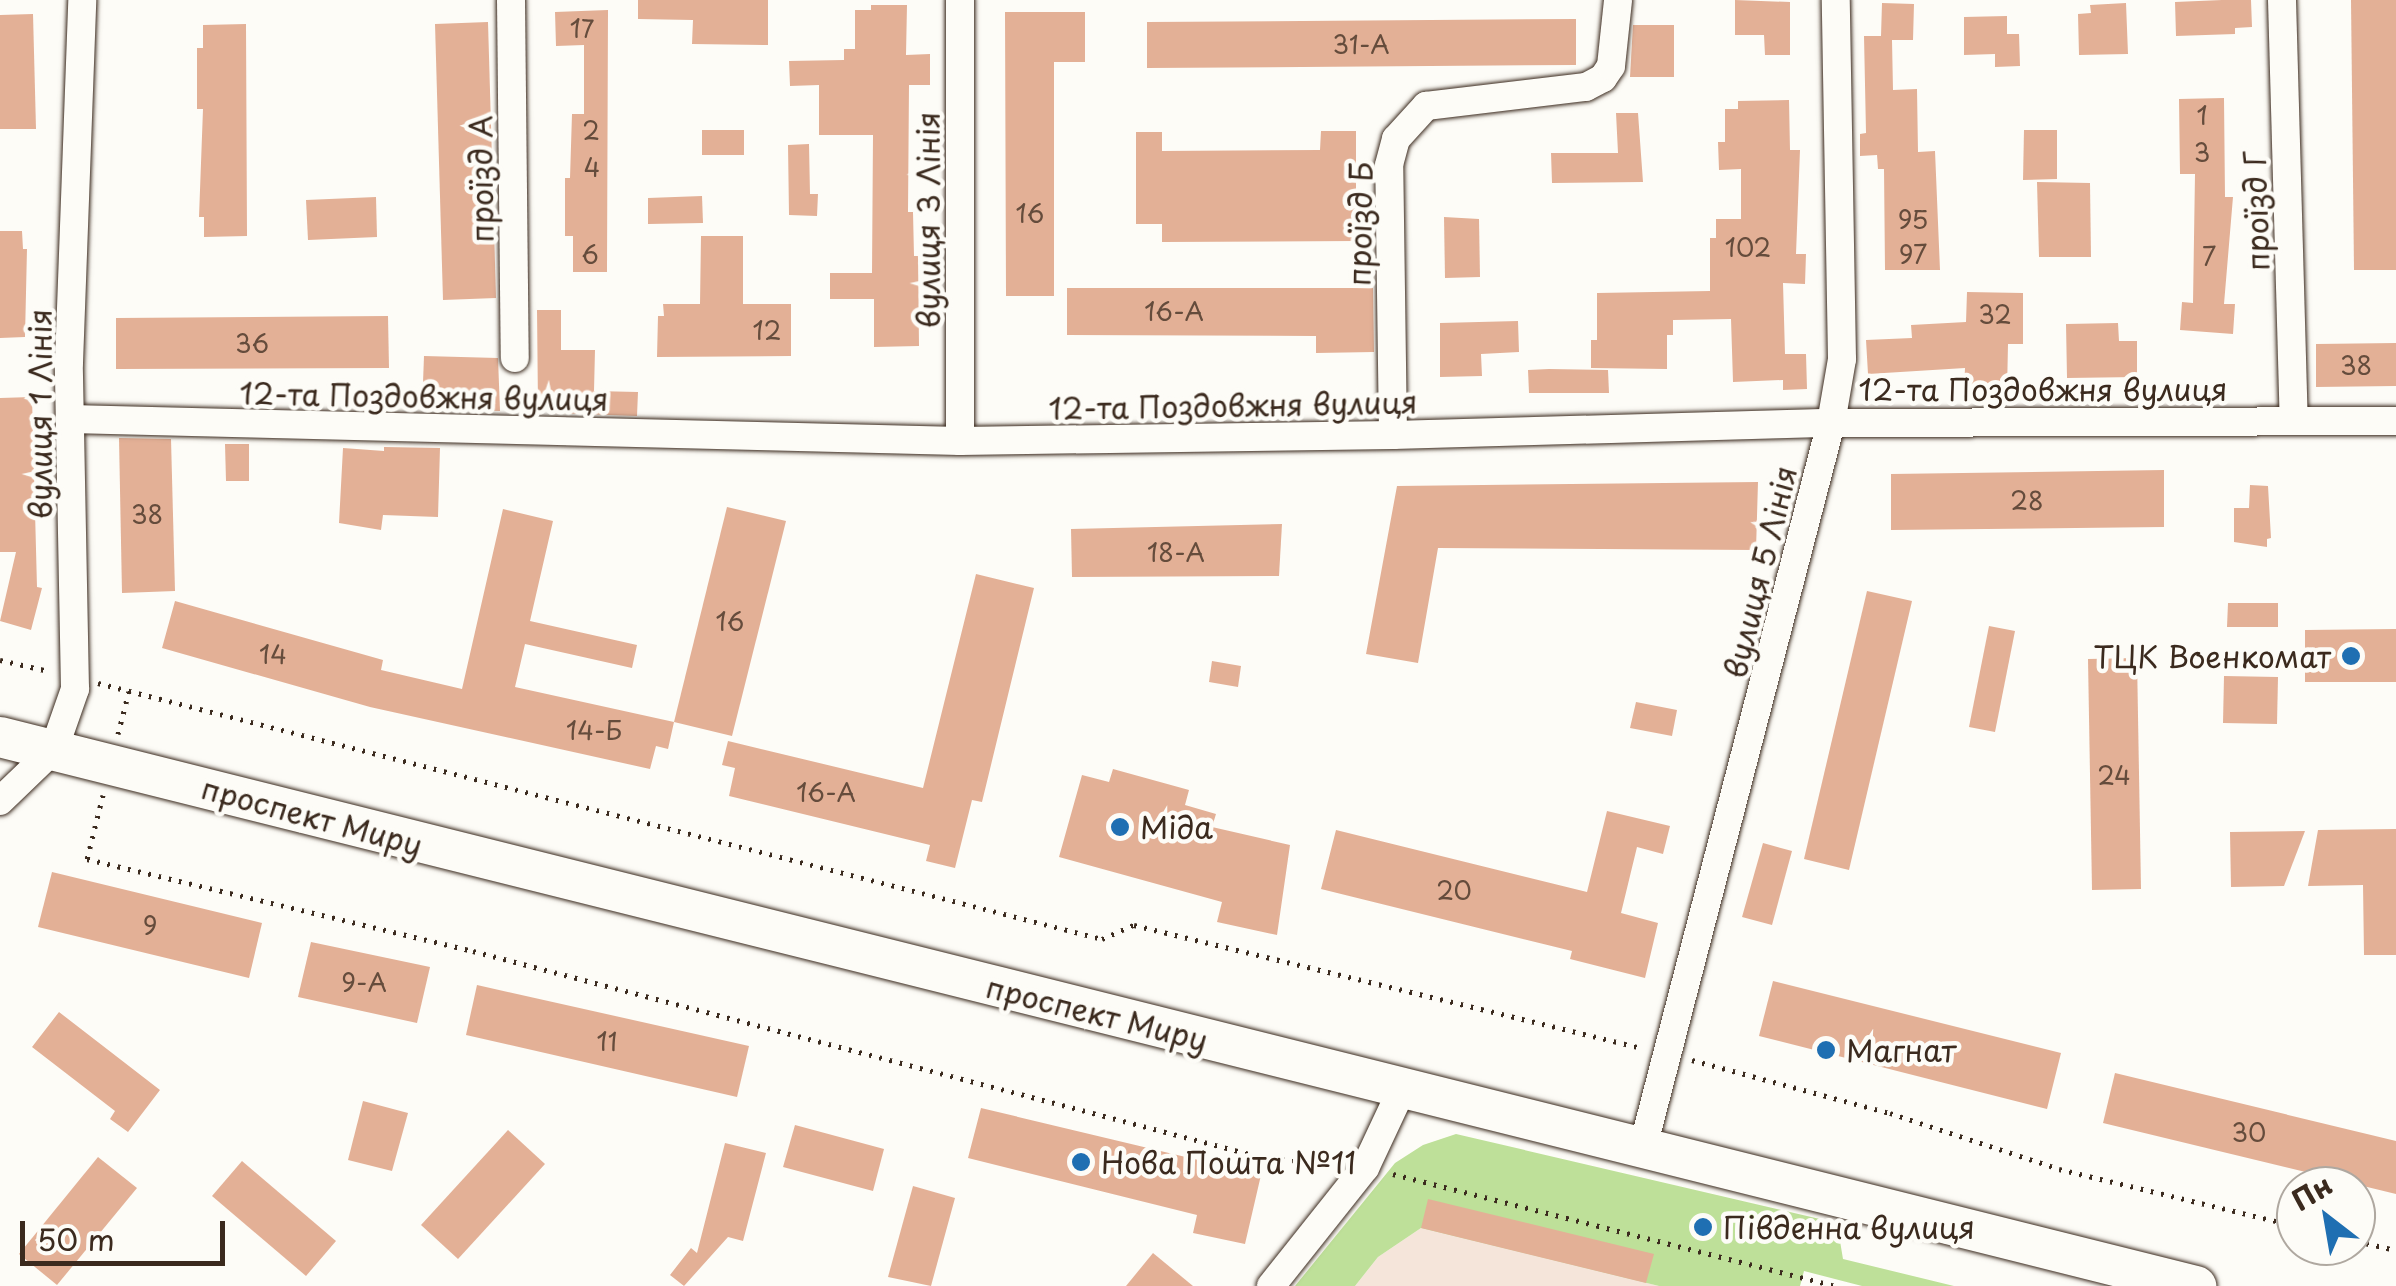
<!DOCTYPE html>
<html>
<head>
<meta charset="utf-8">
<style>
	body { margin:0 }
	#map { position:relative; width:2396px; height:1286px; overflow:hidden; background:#fdfcf7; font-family:"Playpen Sans",sans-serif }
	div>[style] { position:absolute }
	.built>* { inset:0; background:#f5e5da }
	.green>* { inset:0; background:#bee099 }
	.building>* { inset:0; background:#e3b096 }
	.path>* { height:5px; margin-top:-2.5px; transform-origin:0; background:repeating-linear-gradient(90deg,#3b2a1e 0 2.5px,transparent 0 10.5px) }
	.roads { filter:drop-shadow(0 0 2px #3b2a1e) drop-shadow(0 0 2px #3b2a1e) }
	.minor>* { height:28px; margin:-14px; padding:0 14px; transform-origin:14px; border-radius:14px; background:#fdfcf7 }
	.secondary>* { height:40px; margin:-20px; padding:0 20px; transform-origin:20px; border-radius:20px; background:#fdfcf7 }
	.dots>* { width:28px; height:28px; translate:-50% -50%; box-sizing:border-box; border:5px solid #fdfcf7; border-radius:50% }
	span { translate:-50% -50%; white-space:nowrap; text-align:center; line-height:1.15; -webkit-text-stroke:9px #fdfcf7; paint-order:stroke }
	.number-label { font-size:25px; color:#654c3c }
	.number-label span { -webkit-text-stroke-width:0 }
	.street-label { font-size:30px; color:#3b2a1e }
	.poi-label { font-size:30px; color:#3b2a1e }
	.right { translate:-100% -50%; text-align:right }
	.left { translate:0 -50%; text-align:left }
	.north { position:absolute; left:2276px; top:1166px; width:100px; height:100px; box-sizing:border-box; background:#fdfcf7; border:2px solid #afa8a0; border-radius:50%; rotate:329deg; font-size:28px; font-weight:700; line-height:40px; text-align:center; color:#3b2a1e }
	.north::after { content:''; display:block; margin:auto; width:35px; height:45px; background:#1f6fb2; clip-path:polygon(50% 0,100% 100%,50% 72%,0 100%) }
	.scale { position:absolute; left:20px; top:1221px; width:205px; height:45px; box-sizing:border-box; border:5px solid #3b2a1e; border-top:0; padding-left:12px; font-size:30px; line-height:35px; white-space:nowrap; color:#3b2a1e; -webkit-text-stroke:8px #fdfcf7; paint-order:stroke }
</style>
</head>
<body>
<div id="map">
	<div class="built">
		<i style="clip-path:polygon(1421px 1228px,1659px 1286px,1355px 1286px,1378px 1257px)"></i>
	</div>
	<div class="green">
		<i style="clip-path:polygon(1456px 1134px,1837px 1223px,1843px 1259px,1954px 1286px,1862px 1286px,1804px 1271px,1800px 1286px,1659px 1286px,1421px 1228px,1378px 1257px,1355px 1286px,1295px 1286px,1395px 1163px,1423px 1145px)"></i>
	</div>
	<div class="building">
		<i style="clip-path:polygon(638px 0,768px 0,768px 45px,692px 44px,693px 20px,638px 19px)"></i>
		<i style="clip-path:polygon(1735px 0,1790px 2px,1790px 55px,1765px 55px,1764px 35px,1735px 35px)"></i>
		<i style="clip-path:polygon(2222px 0,2251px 0,2252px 27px,2235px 28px,2235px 34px,2176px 36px,2175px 2px)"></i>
		<i style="clip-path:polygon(2351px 0,2396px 0,2396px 270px,2354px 270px)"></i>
		<i style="clip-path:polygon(1882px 3px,1914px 4px,1913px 40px,1892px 40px,1893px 90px,1917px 89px,1918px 152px,1935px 151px,1940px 270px,1885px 270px,1884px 169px,1878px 169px,1877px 155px,1860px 156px,1860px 134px,1866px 133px,1864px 36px,1881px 36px)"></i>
		<i style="clip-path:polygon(2126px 3px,2128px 54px,2079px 55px,2078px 14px,2091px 13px,2090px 5px)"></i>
		<i style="clip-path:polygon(871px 5px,907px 5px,906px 55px,930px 54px,930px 85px,909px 85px,908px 212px,913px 212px,914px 256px,918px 256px,919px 346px,874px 347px,874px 299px,830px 299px,830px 273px,872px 273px,873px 135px,819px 135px,819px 85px,790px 86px,789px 61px,844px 60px,844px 49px,855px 49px,855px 10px,871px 10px)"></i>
		<i style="clip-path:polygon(608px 10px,607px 272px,573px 272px,573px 236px,565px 236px,565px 178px,570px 178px,572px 114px,584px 114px,584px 45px,556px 46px,555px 12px)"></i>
		<i style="clip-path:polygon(1005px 12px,1085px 12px,1085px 62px,1054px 62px,1054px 296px,1006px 296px)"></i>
		<i style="clip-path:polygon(33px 14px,36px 129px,0 129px,0 15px)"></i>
		<i style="clip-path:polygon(2007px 16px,2007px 34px,2019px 34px,2020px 66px,1995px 67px,1995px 54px,1964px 55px,1964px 17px)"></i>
		<i style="clip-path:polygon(1576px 19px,1576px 65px,1147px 68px,1147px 22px)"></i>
		<i style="clip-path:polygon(488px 22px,496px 298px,443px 300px,435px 24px)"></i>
		<i style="clip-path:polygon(246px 24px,247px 236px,204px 237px,204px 217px,199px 217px,203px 109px,197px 109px,197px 48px,203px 48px,203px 25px)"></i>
		<i style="clip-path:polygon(1633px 25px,1674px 25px,1674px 77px,1630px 77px)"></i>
		<i style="clip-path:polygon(2224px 98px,2225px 197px,2233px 197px,2224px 304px,2235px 304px,2233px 334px,2180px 330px,2182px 302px,2193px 303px,2195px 174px,2180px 174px,2179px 99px)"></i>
		<i style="clip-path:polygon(1789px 100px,1790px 150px,1800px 150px,1796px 254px,1806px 254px,1805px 284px,1783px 283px,1785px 354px,1806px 354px,1807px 389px,1783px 390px,1783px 380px,1733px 382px,1731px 319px,1673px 320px,1673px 335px,1667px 335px,1667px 369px,1591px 368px,1591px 340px,1597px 340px,1597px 293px,1710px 291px,1710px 238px,1716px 238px,1716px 219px,1741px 219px,1741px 169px,1719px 170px,1718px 142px,1725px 142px,1725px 109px,1738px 109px,1738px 101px)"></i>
		<i style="clip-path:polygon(1616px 113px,1638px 113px,1643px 182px,1552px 183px,1551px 153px,1618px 153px)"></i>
		<i style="clip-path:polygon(702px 130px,744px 130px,744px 155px,702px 155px)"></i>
		<i style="clip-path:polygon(2024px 130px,2057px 130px,2057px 179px,2023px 180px)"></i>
		<i style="clip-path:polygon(1321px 131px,1356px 131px,1356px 241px,1162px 242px,1162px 224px,1136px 224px,1136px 132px,1162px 132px,1162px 151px,1320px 150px)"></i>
		<i style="clip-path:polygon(809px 144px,810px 194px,818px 194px,817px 216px,789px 215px,788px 145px)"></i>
		<i style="clip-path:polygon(2037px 182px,2090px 183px,2091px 257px,2039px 257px)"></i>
		<i style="clip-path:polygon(702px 196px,703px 223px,648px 224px,648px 198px)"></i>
		<i style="clip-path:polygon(376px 197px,377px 237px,308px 240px,306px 200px)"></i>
		<i style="clip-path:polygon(1444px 217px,1479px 219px,1480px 277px,1445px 278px)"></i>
		<i style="clip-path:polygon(0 231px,22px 231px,23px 249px,27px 249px,25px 337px,0 338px)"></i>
		<i style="clip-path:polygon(701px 236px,743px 236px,743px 304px,791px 304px,791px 356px,657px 357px,658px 316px,664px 316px,663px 304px,700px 304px)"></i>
		<i style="clip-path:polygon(1067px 288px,1373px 288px,1374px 352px,1316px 353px,1316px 336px,1067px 335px)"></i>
		<i style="clip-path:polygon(1967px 292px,2023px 293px,2023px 344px,2008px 344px,2007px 392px,1964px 390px,1965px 368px,1868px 374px,1866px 340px,1912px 338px,1911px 325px,1966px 322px)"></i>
		<i style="clip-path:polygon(537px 310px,561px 310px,561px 350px,595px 350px,594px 391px,638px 392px,637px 416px,551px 413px,551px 407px,538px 407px)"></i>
		<i style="clip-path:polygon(388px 316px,389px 368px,116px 369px,116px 318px)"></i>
		<i style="clip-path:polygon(1518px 321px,1519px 352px,1481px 354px,1482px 376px,1440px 377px,1440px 323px)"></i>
		<i style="clip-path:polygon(2118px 323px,2119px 341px,2137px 341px,2137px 377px,2067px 378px,2066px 324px)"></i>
		<i style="clip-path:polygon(2396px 343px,2396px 386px,2316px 387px,2316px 344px)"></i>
		<i style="clip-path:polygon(424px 356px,498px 358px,500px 411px,422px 409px)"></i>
		<i style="clip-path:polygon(1549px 369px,1608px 370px,1609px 393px,1529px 393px,1528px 370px)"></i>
		<i style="clip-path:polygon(32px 397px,37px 587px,42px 588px,31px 630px,0 621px,16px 552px,0 552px,0 398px)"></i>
		<i style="clip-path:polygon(119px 438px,171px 439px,175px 591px,122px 593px)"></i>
		<i style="clip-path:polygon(225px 444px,249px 444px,249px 481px,226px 481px)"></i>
		<i style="clip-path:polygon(384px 447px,440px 448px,438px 517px,383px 515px,381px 530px,339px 523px,343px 448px,384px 451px)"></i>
		<i style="clip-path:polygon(2164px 470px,2164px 527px,1891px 530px,1891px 474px)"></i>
		<i style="clip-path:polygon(1758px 482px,1756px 550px,1438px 548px,1418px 663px,1366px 654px,1397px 486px)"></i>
		<i style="clip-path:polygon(2250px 485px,2268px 486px,2271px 538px,2267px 539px,2267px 547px,2234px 542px,2234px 508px,2249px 508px)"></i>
		<i style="clip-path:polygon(727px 507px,786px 521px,732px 736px,674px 722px)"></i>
		<i style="clip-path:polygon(503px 509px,553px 521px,530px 621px,637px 645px,632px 668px,525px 644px,515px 687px,674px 722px,668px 749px,656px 746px,650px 769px,370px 707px,162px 648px,175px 601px,383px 660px,381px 670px,462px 689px)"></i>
		<i style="clip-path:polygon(1282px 524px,1279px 576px,1072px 577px,1071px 529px)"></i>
		<i style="clip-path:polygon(976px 574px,1034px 588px,982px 802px,972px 800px,955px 868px,926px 861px,930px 845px,729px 796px,735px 768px,722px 765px,728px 741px,923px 788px)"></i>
		<i style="clip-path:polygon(1867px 591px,1912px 601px,1849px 870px,1804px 859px)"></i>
		<i style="clip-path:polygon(2228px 603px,2278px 603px,2278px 627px,2227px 627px)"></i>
		<i style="clip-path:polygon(1989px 626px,2015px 631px,1995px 732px,1969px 727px)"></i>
		<i style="clip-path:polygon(2396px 629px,2396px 682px,2305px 682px,2305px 630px)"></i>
		<i style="clip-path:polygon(2137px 658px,2141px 889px,2092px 890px,2088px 659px)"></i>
		<i style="clip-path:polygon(1212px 661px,1241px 666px,1238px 687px,1209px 682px)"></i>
		<i style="clip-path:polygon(2224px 676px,2278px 677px,2277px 724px,2223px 723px)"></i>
		<i style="clip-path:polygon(1636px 702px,1677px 710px,1672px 736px,1630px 728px)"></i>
		<i style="clip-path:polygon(1113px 769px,1189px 790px,1185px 805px,1216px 814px,1212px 827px,1290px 845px,1277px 935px,1217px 922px,1222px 902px,1059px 857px,1082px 775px,1109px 782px)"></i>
		<i style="clip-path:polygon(1607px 811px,1670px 826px,1663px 854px,1637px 847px,1621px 913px,1658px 923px,1645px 978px,1570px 959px,1572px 951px,1321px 889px,1336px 830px,1587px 892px)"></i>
		<i style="clip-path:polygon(2396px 829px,2396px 955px,2364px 955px,2363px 885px,2308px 886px,2318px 830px)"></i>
		<i style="clip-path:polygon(2305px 831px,2284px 886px,2231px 887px,2230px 832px)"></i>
		<i style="clip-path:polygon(1763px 843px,1792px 851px,1772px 925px,1742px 917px)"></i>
		<i style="clip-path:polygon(52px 872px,262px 923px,249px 978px,38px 927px)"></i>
		<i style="clip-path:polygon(311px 942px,430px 967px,417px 1023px,298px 997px)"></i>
		<i style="clip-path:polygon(1773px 981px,2061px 1053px,2047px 1109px,1759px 1036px)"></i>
		<i style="clip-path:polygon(477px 985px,749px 1046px,737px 1097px,466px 1035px)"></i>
		<i style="clip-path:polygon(59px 1012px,160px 1090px,128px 1132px,110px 1119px,115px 1111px,32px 1047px)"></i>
		<i style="clip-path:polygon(2115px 1073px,2396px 1141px,2396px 1194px,2103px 1123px)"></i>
		<i style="clip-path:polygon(363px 1101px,408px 1113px,392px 1171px,348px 1160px)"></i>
		<i style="clip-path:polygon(981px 1108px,1261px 1175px,1245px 1244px,1193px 1233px,1197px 1215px,968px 1158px)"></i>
		<i style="clip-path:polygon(795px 1125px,884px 1149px,873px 1191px,783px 1167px)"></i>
		<i style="clip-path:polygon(508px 1130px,545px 1164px,458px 1259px,421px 1225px)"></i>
		<i style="clip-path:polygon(725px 1143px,766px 1153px,743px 1241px,728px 1237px,684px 1286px,670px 1275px,691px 1248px,697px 1253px)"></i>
		<i style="clip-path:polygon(98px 1157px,137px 1188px,57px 1285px,19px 1254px)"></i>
		<i style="clip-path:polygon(242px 1161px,336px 1241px,306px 1276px,212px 1196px)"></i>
		<i style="clip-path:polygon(913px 1186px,955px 1198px,931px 1286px,888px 1277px)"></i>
		<i style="clip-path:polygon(1428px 1199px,1654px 1254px,1646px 1283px,1421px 1228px)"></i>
		<i style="clip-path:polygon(1153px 1253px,1193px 1286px,1126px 1286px)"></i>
	</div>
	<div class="path">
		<i style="left:0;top:660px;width:50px;rotate:12.7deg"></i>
		<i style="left:98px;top:683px;width:1036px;rotate:14.3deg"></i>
		<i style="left:1102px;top:939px;width:35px;rotate:-24deg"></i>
		<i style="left:1134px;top:925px;width:523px;rotate:13.61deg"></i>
		<i style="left:118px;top:734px;width:44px;rotate:-75.7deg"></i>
		<i style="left:103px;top:795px;width:66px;rotate:104deg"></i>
		<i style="left:87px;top:859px;width:397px;rotate:13.4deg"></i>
		<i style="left:473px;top:951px;width:814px;rotate:14.65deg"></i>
		<i style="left:1261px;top:1157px;width:71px;rotate:5.6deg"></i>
		<i style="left:1692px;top:1060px;width:205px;rotate:15deg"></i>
		<i style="left:1890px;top:1113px;width:178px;rotate:18.3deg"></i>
		<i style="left:2059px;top:1169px;width:244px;rotate:13.5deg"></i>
		<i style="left:1393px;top:1174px;width:457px;rotate:14.2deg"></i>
		<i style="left:2356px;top:1241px;width:41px;rotate:12.7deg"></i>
	</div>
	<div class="roads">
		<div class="minor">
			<i style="left:511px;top:0;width:358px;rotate:89.4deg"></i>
			<i style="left:960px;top:0;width:441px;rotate:90deg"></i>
			<i style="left:2282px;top:0;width:421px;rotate:88.4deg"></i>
			<i style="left:70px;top:419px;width:890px;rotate:1.42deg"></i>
			<i style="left:960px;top:441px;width:433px;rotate:-0.8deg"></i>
			<i style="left:1393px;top:435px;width:438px;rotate:-1.6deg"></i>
			<i style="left:1831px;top:423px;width:565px;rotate:-0.2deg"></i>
			<i style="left:1393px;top:435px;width:270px;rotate:-90.8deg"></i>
			<i style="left:1389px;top:165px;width:27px;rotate:-75deg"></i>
			<i style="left:1396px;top:139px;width:45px;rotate:-47.7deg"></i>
			<i style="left:1426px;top:106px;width:161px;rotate:-6.8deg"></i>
			<i style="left:1586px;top:87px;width:19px;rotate:-28deg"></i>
			<i style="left:1603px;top:78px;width:14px;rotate:-56deg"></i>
			<i style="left:1611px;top:66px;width:66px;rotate:-83.9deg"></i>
			<i style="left:0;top:801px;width:75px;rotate:-43.9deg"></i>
			<i style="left:54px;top:749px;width:64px;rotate:-70.7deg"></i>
			<i style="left:75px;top:689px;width:326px;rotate:-91.1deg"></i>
			<i style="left:69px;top:363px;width:363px;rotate:-87.9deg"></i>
			<i style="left:1643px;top:1147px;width:748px;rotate:-75.44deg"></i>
			<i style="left:1831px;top:423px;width:65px;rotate:-80.2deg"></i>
			<i style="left:1842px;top:359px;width:359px;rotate:-91deg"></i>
			<i style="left:1271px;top:1286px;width:151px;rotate:-51.5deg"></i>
			<i style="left:1365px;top:1168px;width:87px;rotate:-64.9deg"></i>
		</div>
		<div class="secondary">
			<i style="left:0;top:737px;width:2264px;rotate:14.04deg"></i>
		</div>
	</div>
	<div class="dots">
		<i style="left:2351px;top:656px;background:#1f6fb2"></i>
		<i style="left:1120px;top:827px;background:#1f6fb2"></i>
		<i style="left:1826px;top:1050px;background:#1f6fb2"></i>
		<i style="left:1081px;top:1162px;background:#1f6fb2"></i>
		<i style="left:1703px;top:1227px;background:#1f6fb2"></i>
	</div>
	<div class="number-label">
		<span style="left:582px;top:28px">17</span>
		<span style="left:1361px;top:44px">31-А</span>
		<span style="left:2202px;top:115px">1</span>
		<span style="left:591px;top:130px">2</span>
		<span style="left:2202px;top:152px">3</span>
		<span style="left:592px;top:167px">4</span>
		<span style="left:1030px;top:213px">16</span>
		<span style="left:1913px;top:219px">95</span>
		<span style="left:1748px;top:247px">102</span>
		<span style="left:590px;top:254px">6</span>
		<span style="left:1913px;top:254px">97</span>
		<span style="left:2209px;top:256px">7</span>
		<span style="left:1174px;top:311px">16-А</span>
		<span style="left:1995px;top:314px">32</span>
		<span style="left:767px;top:330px">12</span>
		<span style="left:252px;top:343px">36</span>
		<span style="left:2356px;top:365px">38</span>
		<span style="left:2027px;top:500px">28</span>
		<span style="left:147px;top:514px">38</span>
		<span style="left:1176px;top:552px">18-А</span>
		<span style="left:730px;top:621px">16</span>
		<span style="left:273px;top:654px">14</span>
		<span style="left:594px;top:730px">14-Б</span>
		<span style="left:2114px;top:775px">24</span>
		<span style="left:826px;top:792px">16-А</span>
		<span style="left:1454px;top:890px">20</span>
		<span style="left:150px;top:925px">9</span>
		<span style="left:364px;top:982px">9-А</span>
		<span style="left:607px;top:1041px">11</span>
		<span style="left:2249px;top:1132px">30</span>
	</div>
	<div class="street-label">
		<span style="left:481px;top:179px;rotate:-91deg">проїзд А</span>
		<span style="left:2256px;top:211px;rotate:-92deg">проїзд Г</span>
		<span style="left:928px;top:220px;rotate:-90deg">вулиця 3 Лінія</span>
		<span style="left:1360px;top:224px;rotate:-89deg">проїзд Б</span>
		<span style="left:2043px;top:389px">12-та Поздовжня вулиця</span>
		<span style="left:424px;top:396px;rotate:1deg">12-та Поздовжня вулиця</span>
		<span style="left:1233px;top:405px;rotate:-1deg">12-та Поздовжня вулиця</span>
		<span style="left:40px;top:414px;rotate:-90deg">вулиця 1 Лінія</span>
		<span style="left:1760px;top:572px;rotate:-76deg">вулиця 5 Лінія</span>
		<span style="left:312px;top:816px;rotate:15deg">проспект Миру</span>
		<span style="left:1097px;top:1013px;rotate:14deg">проспект Миру</span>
	</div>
	<div class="poi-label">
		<span class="right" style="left:2331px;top:656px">ТЦК Военкомат</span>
		<span class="left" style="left:1140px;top:827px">Міда</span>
		<span class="left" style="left:1846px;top:1050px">Магнат</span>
		<span class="left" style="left:1101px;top:1162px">Нова Пошта №11</span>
		<span class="left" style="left:1723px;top:1227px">Південна вулиця</span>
	</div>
	<div class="north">Пн</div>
	<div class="scale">50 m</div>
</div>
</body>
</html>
